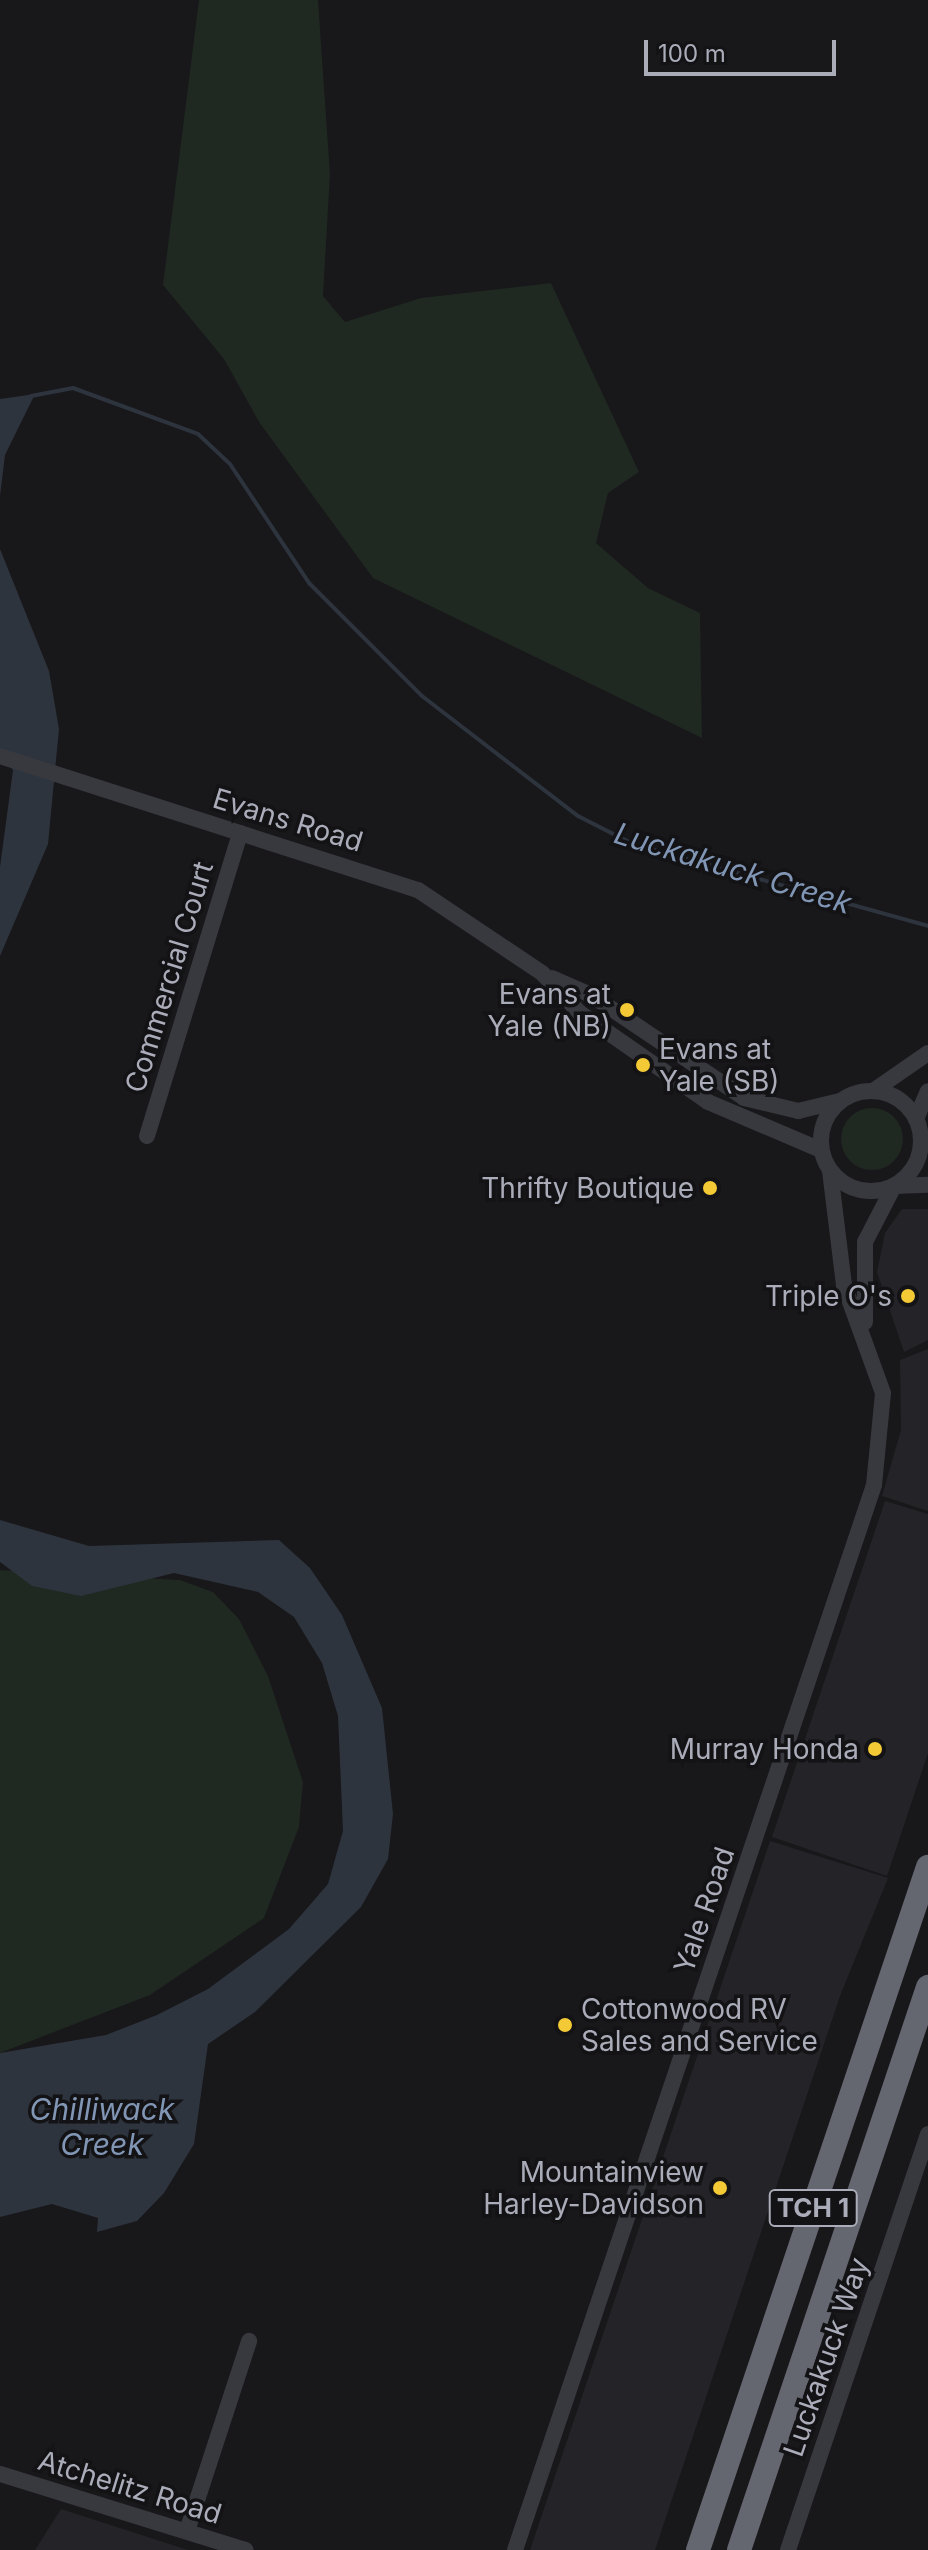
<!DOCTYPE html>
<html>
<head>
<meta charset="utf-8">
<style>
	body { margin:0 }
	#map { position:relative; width:928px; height:2550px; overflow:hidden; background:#18171a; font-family:Inter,sans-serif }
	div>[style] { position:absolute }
	.built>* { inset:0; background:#242327 }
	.green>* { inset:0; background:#1f2821 }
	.round { border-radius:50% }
	.water>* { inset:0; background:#2d343e }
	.stream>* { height:4px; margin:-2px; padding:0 2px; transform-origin:2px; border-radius:2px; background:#2d343e }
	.minor>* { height:16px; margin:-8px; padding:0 8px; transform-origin:8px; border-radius:8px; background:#38393f }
	.minor>.ring { margin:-8px; padding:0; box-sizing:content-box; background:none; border:16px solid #38393f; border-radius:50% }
	.highway>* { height:24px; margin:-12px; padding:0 12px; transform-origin:12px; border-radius:12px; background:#646670 }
	.dots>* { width:22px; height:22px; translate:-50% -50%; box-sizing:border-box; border:4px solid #131215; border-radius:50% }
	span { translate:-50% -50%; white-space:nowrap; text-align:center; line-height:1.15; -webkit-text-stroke:7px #131215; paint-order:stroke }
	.shield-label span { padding:2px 6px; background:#131215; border:2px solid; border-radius:6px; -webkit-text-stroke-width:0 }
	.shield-label { font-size:26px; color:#aaadb9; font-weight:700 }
	.street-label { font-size:28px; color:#aaadb9 }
	.poi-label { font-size:28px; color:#aaadb9 }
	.right { translate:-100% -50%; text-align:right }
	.left { translate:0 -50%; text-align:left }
	.water-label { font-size:30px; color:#8196b4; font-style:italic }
	.scale { position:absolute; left:644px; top:40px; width:192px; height:36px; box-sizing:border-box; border:4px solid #aaadb9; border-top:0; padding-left:10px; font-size:24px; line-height:28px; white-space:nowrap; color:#aaadb9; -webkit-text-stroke:6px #131215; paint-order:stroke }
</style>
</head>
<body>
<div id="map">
	<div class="built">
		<i style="clip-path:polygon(902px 1209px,928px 1209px,928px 1340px,904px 1352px,877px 1272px,885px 1233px)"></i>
		<i style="clip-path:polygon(928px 1349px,928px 1511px,882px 1496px,901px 1430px,900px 1360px)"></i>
		<i style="clip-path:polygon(885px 1501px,928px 1514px,928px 1753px,887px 1876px,772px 1837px)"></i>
		<i style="clip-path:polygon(770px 1841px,888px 1878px,840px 1996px,655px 2550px,530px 2550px)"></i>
		<i style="clip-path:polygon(61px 2509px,188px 2550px,35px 2550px)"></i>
	</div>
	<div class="green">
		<i style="clip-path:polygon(199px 0,318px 0,330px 174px,323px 296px,345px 322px,421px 298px,551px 283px,639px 472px,608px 493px,596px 543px,648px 588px,700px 613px,702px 738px,373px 578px,259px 422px,224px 359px,163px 285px)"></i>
		<i class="round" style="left:841px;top:1108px;width:62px;height:62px"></i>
		<i style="clip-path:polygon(0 1570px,180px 1580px,213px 1592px,239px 1619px,268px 1676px,303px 1782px,299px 1827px,264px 1918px,150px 1995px,0 2053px)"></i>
	</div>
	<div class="water">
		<i style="clip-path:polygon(35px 394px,5px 455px,0 496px,0 399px)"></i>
		<i style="clip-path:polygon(0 549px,49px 671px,59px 729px,48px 844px,0 956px,0 867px,13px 770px,0 755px)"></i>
		<i style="clip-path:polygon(0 1520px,89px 1546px,279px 1540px,310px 1568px,342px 1615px,382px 1708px,393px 1814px,388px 1859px,361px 1907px,255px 2012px,208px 2044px,194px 2144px,164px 2193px,137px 2221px,97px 2232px,98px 2218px,52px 2204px,0 2217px,0 2053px,106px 2035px,157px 2015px,208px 1989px,289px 1929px,328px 1884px,343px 1831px,338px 1716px,322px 1663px,294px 1617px,258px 1592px,174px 1573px,81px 1596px,32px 1586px,0 1562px)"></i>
	</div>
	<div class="stream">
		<i style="left:31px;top:396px;width:43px;rotate:-10.8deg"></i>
		<i style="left:73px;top:388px;width:133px;rotate:20.2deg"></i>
		<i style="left:198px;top:434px;width:44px;rotate:43.2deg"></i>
		<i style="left:230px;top:464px;width:143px;rotate:56.4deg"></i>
		<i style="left:309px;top:583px;width:160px;rotate:45deg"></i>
		<i style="left:422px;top:696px;width:197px;rotate:37.6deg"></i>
		<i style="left:578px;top:816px;width:62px;rotate:27deg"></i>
		<i style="left:633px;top:844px;width:306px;rotate:15.5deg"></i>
	</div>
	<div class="minor">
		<i style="left:0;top:756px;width:439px;rotate:17.8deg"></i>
		<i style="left:418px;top:890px;width:149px;rotate:33.8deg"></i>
		<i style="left:542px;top:973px;width:55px;rotate:46.5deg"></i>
		<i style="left:580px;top:1013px;width:156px;rotate:34.8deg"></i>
		<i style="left:708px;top:1102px;width:123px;rotate:23deg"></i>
		<i style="left:552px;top:978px;width:43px;rotate:23.6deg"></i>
		<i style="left:591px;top:995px;width:184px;rotate:33.9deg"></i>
		<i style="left:744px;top:1098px;width:56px;rotate:13.5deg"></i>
		<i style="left:798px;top:1111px;width:43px;rotate:-13.4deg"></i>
		<i class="ring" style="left:821px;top:1091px;width:84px;height:84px"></i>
		<i style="left:873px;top:1091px;width:67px;rotate:-34.6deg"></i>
		<i style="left:916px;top:1119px;width:30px;rotate:-67deg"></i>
		<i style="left:147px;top:1136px;width:317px;rotate:-72.9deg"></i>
		<i style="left:894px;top:1186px;width:34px;rotate:-2deg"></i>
		<i style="left:865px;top:1322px;width:80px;rotate:-90deg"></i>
		<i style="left:865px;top:1242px;width:63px;rotate:-62.6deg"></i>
		<i style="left:0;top:2474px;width:257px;rotate:17.2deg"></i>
		<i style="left:187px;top:2531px;width:200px;rotate:-71.9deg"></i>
		<i style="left:515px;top:2550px;width:1124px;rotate:-71.37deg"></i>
		<i style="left:874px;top:1485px;width:92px;rotate:-84.4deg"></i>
		<i style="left:883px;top:1393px;width:115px;rotate:-109.9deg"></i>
		<i style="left:844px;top:1285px;width:115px;rotate:-97deg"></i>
		<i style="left:788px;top:2550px;width:439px;rotate:-71.4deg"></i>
	</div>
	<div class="highway">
		<i style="left:698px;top:2550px;width:721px;rotate:-71.39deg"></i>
		<i style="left:739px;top:2550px;width:594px;rotate:-71.44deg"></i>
	</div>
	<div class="dots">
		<i style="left:627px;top:1010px;background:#f3ca36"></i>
		<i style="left:643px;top:1065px;background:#f3ca36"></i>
		<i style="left:710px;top:1188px;background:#f3ca36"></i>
		<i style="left:908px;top:1296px;background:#f3ca36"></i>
		<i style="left:875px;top:1749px;background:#f3ca36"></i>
		<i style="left:565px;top:2025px;background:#f3ca36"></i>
		<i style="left:720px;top:2188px;background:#f3ca36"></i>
	</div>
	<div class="shield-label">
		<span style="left:813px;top:2208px">TCH 1</span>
	</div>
	<div class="street-label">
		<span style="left:288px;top:820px;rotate:17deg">Evans Road</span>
		<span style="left:169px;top:977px;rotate:-73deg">Commercial Court</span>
		<span style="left:704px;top:1910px;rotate:-71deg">Yale Road</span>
		<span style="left:826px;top:2357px;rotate:-71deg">Luckakuck Way</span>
		<span style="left:130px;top:2487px;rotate:17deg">Atchelitz Road</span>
	</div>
	<div class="poi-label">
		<span class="right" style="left:611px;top:1010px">Evans at<br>Yale (NB)</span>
		<span class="left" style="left:659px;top:1065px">Evans at<br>Yale (SB)</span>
		<span class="right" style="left:694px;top:1188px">Thrifty Boutique</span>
		<span class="right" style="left:892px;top:1296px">Triple O's</span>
		<span class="right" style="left:859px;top:1749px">Murray Honda</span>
		<span class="left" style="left:581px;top:2025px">Cottonwood RV<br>Sales and Service</span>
		<span class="right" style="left:704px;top:2188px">Mountainview<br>Harley-Davidson</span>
	</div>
	<div class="water-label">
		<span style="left:733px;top:868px;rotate:17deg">Luckakuck Creek</span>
		<span style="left:102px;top:2126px">Chilliwack<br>Creek</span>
	</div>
	<div class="scale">100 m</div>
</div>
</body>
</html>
